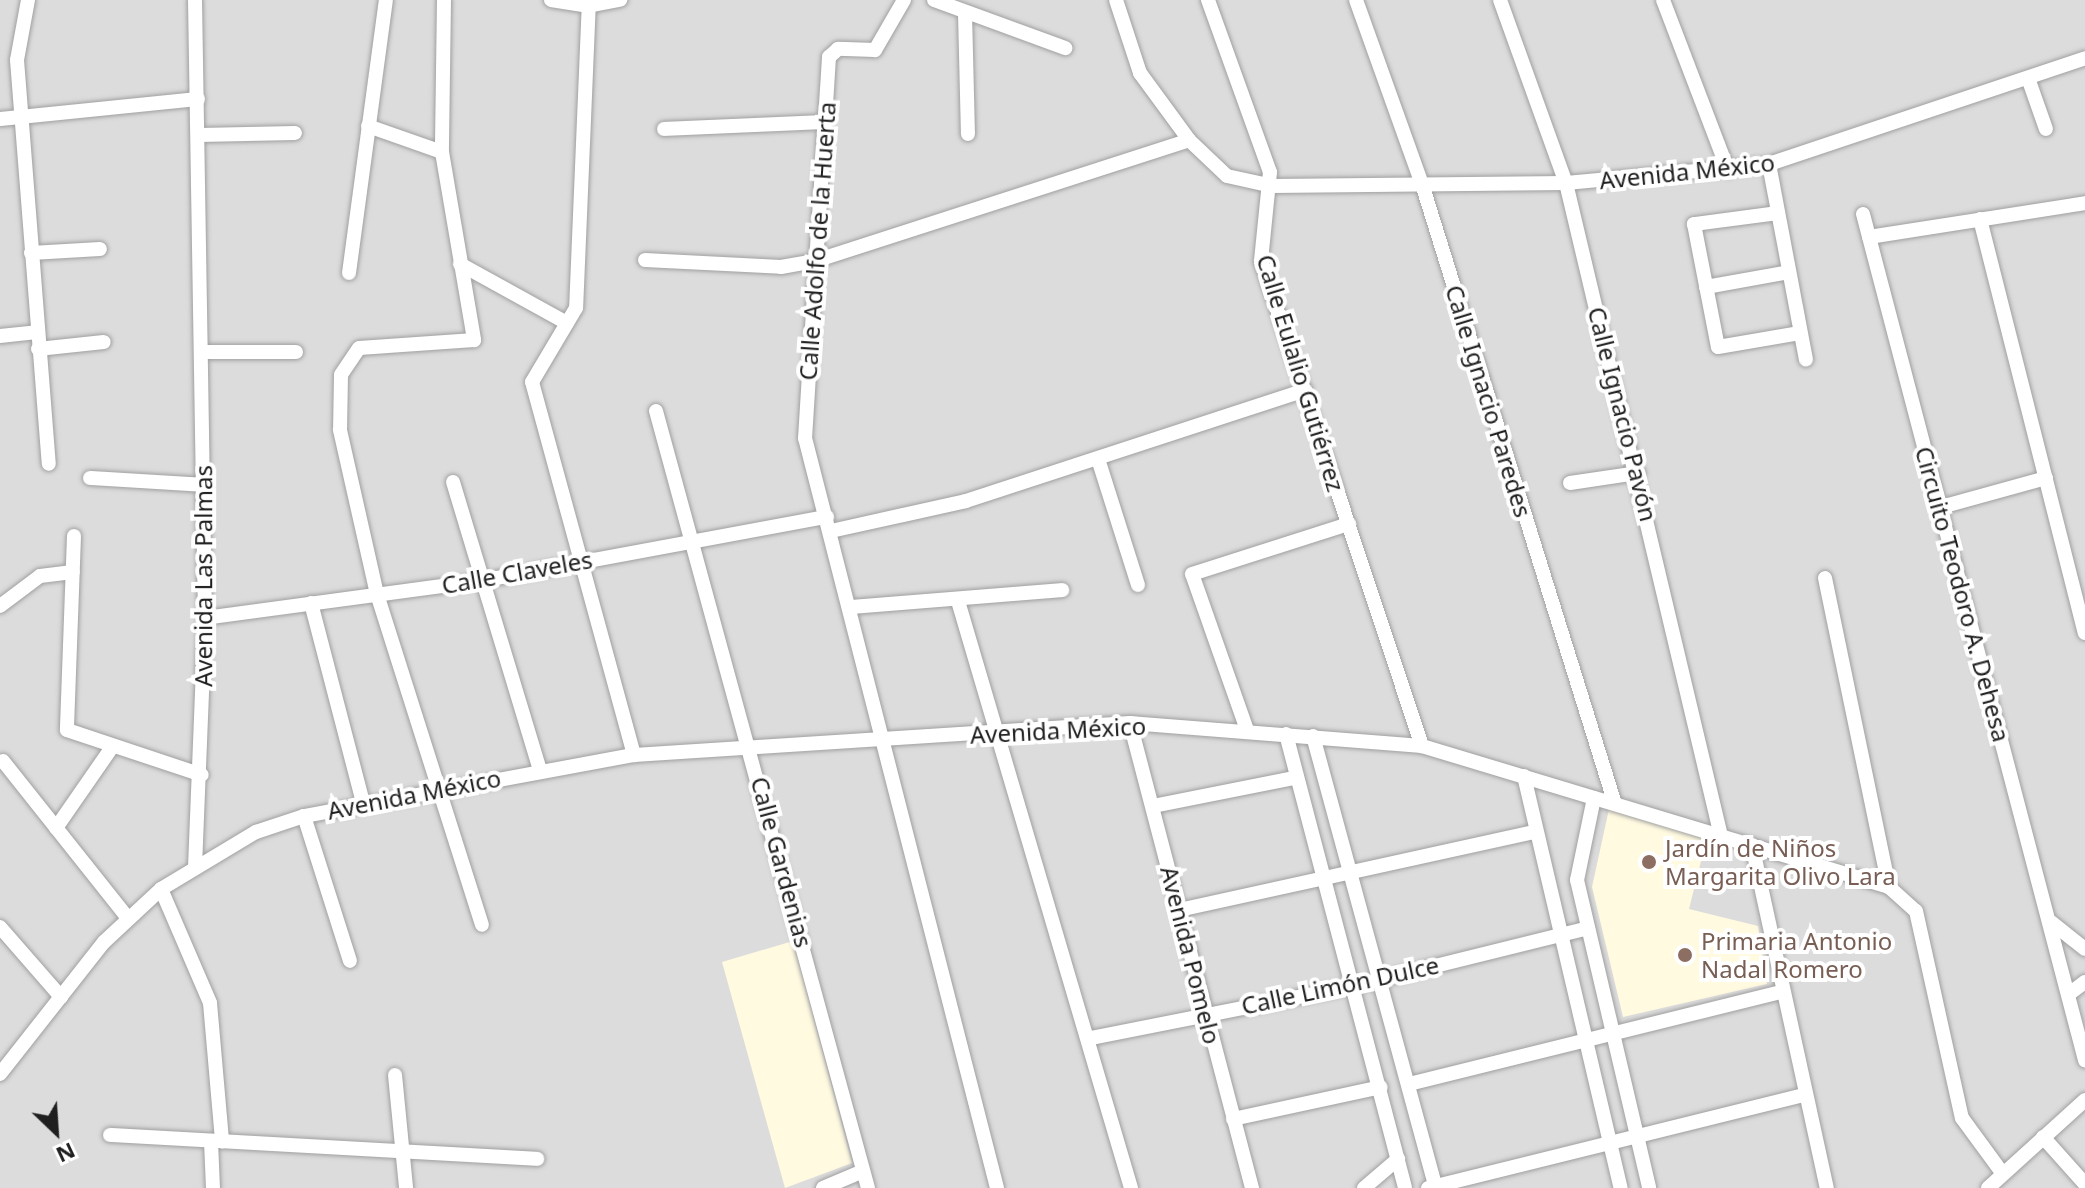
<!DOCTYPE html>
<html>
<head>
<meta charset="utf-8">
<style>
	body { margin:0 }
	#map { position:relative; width:2085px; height:1188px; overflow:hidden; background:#f0ebe6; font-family:"Noto Sans",sans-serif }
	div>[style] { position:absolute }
	.residential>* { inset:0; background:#dddcdc }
	.education>* { inset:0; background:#fffae0 }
	.roads { filter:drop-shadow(0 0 2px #a0a0a0) drop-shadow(0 0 2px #a0a0a0) }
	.street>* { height:14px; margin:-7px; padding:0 7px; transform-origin:7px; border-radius:7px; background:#fff }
	.dots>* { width:22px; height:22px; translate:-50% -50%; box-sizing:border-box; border:4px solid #fff; border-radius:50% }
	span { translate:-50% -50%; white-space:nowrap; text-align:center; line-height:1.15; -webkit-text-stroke:8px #fff; paint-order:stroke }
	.street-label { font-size:24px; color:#1f1f1f }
	.education-label { font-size:24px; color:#785e54 }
	.left { translate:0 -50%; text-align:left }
	.north { position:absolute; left:16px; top:1092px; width:80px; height:80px; -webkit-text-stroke:6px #fff; paint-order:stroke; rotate:155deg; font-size:22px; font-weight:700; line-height:32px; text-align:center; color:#1f1f1f }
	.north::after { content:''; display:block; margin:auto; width:28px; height:36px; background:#1f1f1f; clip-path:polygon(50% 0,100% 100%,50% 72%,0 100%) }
</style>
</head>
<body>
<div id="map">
	<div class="residential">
		<i style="clip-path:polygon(0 0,2085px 0,2085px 1188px,0 1188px)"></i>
	</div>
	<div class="education">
		<i style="clip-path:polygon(1609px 809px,1707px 837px,1689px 909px,1758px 926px,1767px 984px,1623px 1017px,1592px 887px)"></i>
		<i style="clip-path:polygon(793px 941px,852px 1163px,785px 1188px,722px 962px)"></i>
	</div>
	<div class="roads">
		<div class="street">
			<i style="left:28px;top:0;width:61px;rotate:100.4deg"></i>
			<i style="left:17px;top:60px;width:405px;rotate:85.5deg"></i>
			<i style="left:195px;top:0;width:618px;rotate:89.07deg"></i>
			<i style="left:205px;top:618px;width:246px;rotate:92.3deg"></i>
			<i style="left:444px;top:0;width:152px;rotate:90.8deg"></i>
			<i style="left:442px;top:152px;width:191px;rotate:80.3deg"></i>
			<i style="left:474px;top:340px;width:115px;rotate:176deg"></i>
			<i style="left:359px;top:348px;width:32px;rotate:124deg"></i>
			<i style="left:341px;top:375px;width:55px;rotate:91deg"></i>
			<i style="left:340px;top:430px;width:168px;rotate:77.3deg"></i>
			<i style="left:377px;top:594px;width:347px;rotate:72.4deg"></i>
			<i style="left:551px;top:0;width:37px;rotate:9deg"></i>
			<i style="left:588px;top:6px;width:33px;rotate:-11deg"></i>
			<i style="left:589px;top:0;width:308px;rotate:92.4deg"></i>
			<i style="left:576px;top:308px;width:86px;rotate:120.7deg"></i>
			<i style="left:532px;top:382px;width:387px;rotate:74.7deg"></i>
			<i style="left:904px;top:0;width:58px;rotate:120.1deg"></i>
			<i style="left:875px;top:50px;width:37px;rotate:-178deg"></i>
			<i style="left:838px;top:49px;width:12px;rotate:138deg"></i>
			<i style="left:829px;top:57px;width:382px;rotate:93.6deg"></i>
			<i style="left:805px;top:438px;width:774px;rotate:75.64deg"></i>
			<i style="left:934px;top:0;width:140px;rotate:20.1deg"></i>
			<i style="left:1116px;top:0;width:77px;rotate:71.8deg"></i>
			<i style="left:1140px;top:73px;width:83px;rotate:53.8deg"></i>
			<i style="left:1189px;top:140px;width:52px;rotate:43.5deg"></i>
			<i style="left:1227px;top:176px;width:46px;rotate:12.5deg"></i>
			<i style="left:1272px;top:186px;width:294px;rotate:-0.6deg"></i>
			<i style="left:1566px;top:183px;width:204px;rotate:-5.3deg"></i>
			<i style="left:1769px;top:164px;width:333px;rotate:-18.5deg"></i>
			<i style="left:1208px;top:0;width:183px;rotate:70.2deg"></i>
			<i style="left:1270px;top:172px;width:89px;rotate:95.8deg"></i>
			<i style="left:1261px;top:261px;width:511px;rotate:71.64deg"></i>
			<i style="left:1356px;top:0;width:195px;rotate:70.3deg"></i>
			<i style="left:1422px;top:184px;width:649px;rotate:72.71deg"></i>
			<i style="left:1500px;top:0;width:195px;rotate:70.2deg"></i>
			<i style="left:1566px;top:183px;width:671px;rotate:76.65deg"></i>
			<i style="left:1663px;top:0;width:182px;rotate:69.1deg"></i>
			<i style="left:965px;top:13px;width:121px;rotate:88.6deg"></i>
			<i style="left:2028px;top:78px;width:54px;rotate:70.6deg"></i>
			<i style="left:0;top:119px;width:199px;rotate:-5.8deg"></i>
			<i style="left:368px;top:126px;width:78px;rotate:19.4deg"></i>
			<i style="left:664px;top:129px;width:159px;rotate:-2.5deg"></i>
			<i style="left:199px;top:135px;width:96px;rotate:-1.2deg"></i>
			<i style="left:1769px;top:164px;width:199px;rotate:79.3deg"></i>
			<i style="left:1778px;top:213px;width:85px;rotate:172.5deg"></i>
			<i style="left:1694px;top:224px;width:125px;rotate:79deg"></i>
			<i style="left:1718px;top:347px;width:83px;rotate:-9.7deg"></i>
			<i style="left:1863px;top:214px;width:875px;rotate:75.3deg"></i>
			<i style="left:1980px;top:219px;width:427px;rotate:75.8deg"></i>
			<i style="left:1869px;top:237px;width:219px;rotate:-8.9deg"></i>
			<i style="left:31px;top:253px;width:69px;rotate:-3.3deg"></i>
			<i style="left:645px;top:260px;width:136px;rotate:2.9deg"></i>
			<i style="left:781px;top:267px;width:35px;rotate:-10deg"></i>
			<i style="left:815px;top:261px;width:393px;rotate:-17.9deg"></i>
			<i style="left:460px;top:264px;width:122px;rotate:28.9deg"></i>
			<i style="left:349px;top:273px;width:275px;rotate:-82.3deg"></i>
			<i style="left:1706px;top:287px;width:84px;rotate:-10.2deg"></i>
			<i style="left:0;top:336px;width:37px;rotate:-6deg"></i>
			<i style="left:38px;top:349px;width:66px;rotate:-6.1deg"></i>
			<i style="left:203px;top:352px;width:93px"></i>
			<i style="left:656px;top:411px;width:805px;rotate:74.74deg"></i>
			<i style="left:1099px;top:462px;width:129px;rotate:72.4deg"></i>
			<i style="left:90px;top:478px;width:113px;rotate:3.5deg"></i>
			<i style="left:453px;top:482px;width:301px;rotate:73.2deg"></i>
			<i style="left:1570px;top:483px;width:69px;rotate:-8.4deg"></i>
			<i style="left:1941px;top:507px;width:109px;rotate:-15.4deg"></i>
			<i style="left:831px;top:531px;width:138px;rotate:-12.5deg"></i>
			<i style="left:966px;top:501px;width:357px;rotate:-18.1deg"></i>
			<i style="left:74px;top:536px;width:194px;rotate:92.1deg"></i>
			<i style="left:67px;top:730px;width:142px;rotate:18.4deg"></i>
			<i style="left:1825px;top:578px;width:316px;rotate:78.3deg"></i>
			<i style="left:958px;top:601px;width:612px;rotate:73.58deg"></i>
			<i style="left:311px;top:603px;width:207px;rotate:75.4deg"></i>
			<i style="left:0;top:606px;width:50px;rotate:-36.9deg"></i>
			<i style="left:40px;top:576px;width:33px;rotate:-7deg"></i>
			<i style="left:852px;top:607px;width:211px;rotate:-4.6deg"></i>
			<i style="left:205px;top:618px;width:277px;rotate:-7.7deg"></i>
			<i style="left:480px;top:581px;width:353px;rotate:-10.5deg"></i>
			<i style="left:1130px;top:723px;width:481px;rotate:75.3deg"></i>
			<i style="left:1247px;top:730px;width:165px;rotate:-109.4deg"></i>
			<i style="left:1192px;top:574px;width:165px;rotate:-17.7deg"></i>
			<i style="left:1286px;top:734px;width:469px;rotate:75.3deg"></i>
			<i style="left:1313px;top:736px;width:466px;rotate:74.8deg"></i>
			<i style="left:3px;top:761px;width:201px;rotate:51.5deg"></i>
			<i style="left:1524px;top:776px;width:423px;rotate:76.8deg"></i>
			<i style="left:1594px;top:798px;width:84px;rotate:101.7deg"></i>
			<i style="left:1577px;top:880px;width:316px;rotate:76.8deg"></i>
			<i style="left:1153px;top:806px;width:145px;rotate:-11.2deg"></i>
			<i style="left:304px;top:816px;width:152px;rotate:72.4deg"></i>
			<i style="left:56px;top:828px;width:98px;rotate:-55.3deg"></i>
			<i style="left:1752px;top:845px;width:351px;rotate:77.7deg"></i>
			<i style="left:161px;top:889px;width:124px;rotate:66.7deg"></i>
			<i style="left:210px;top:1003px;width:139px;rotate:85deg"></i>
			<i style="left:1179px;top:910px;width:364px;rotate:-12.4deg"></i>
			<i style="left:2051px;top:922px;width:43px;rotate:38.5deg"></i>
			<i style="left:0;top:927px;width:93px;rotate:48.9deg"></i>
			<i style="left:2069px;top:994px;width:20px;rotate:-37deg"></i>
			<i style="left:1091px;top:1038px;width:268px;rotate:-11.2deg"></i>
			<i style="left:1354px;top:986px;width:241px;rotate:-13.9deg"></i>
			<i style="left:0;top:1074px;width:168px;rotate:-51.8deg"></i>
			<i style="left:104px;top:942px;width:78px;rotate:-42.9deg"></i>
			<i style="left:161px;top:889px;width:111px;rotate:-31deg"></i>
			<i style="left:256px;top:832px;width:51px;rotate:-18.4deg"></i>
			<i style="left:304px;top:816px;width:336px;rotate:-10.5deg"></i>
			<i style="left:634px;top:755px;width:497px;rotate:-3.7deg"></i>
			<i style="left:1130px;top:723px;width:293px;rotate:4.5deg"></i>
			<i style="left:1422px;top:746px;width:488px;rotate:16.8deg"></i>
			<i style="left:1889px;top:887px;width:36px;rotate:42deg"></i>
			<i style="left:1916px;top:911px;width:212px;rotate:77.5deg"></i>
			<i style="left:1962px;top:1118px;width:69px;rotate:53.8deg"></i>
			<i style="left:395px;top:1075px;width:114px;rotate:84.4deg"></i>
			<i style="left:1409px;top:1084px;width:382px;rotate:-13.9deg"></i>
			<i style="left:1233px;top:1119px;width:151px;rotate:-12.2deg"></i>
			<i style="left:110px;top:1135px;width:428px;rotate:3.2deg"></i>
			<i style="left:2043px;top:1137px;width:63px;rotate:48.2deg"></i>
			<i style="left:211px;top:1141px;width:47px;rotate:87.6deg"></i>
			<i style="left:823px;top:1188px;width:43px;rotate:-23deg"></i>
			<i style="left:1364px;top:1188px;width:45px;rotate:-40.5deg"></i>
			<i style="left:1428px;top:1188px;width:387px;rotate:-13.9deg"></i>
			<i style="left:1988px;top:1188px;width:131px;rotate:-42.2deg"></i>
		</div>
	</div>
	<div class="dots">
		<i style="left:1649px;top:862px;background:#8d6e63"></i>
		<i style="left:1685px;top:955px;background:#8d6e63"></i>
	</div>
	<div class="street-label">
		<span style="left:1687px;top:171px;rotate:-6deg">Avenida México</span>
		<span style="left:817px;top:241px;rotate:-86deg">Calle Adolfo de la Huerta</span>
		<span style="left:1301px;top:373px;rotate:73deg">Calle Eulalio Gutiérrez</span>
		<span style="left:1489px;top:401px;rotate:73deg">Calle Ignacio Paredes</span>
		<span style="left:1623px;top:414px;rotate:76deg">Calle Ignacio Pavón</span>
		<span style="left:517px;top:572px;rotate:-10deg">Calle Claveles</span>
		<span style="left:203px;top:576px;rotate:-90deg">Avenida Las Palmas</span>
		<span style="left:1963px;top:594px;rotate:75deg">Circuito Teodoro A. Dehesa</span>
		<span style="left:1058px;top:730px;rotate:-3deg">Avenida México</span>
		<span style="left:414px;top:794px;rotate:-11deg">Avenida México</span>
		<span style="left:782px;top:862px;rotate:75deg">Calle Gardenias</span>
		<span style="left:1191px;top:955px;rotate:76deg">Avenida Pomelo</span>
		<span style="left:1340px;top:985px;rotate:-12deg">Calle Limón Dulce</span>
	</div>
	<div class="education-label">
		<span class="left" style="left:1665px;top:862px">Jardín de Niños<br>Margarita Olivo Lara</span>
		<span class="left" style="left:1701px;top:955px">Primaria Antonio<br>Nadal Romero</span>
	</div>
	<div class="north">N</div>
</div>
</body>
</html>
